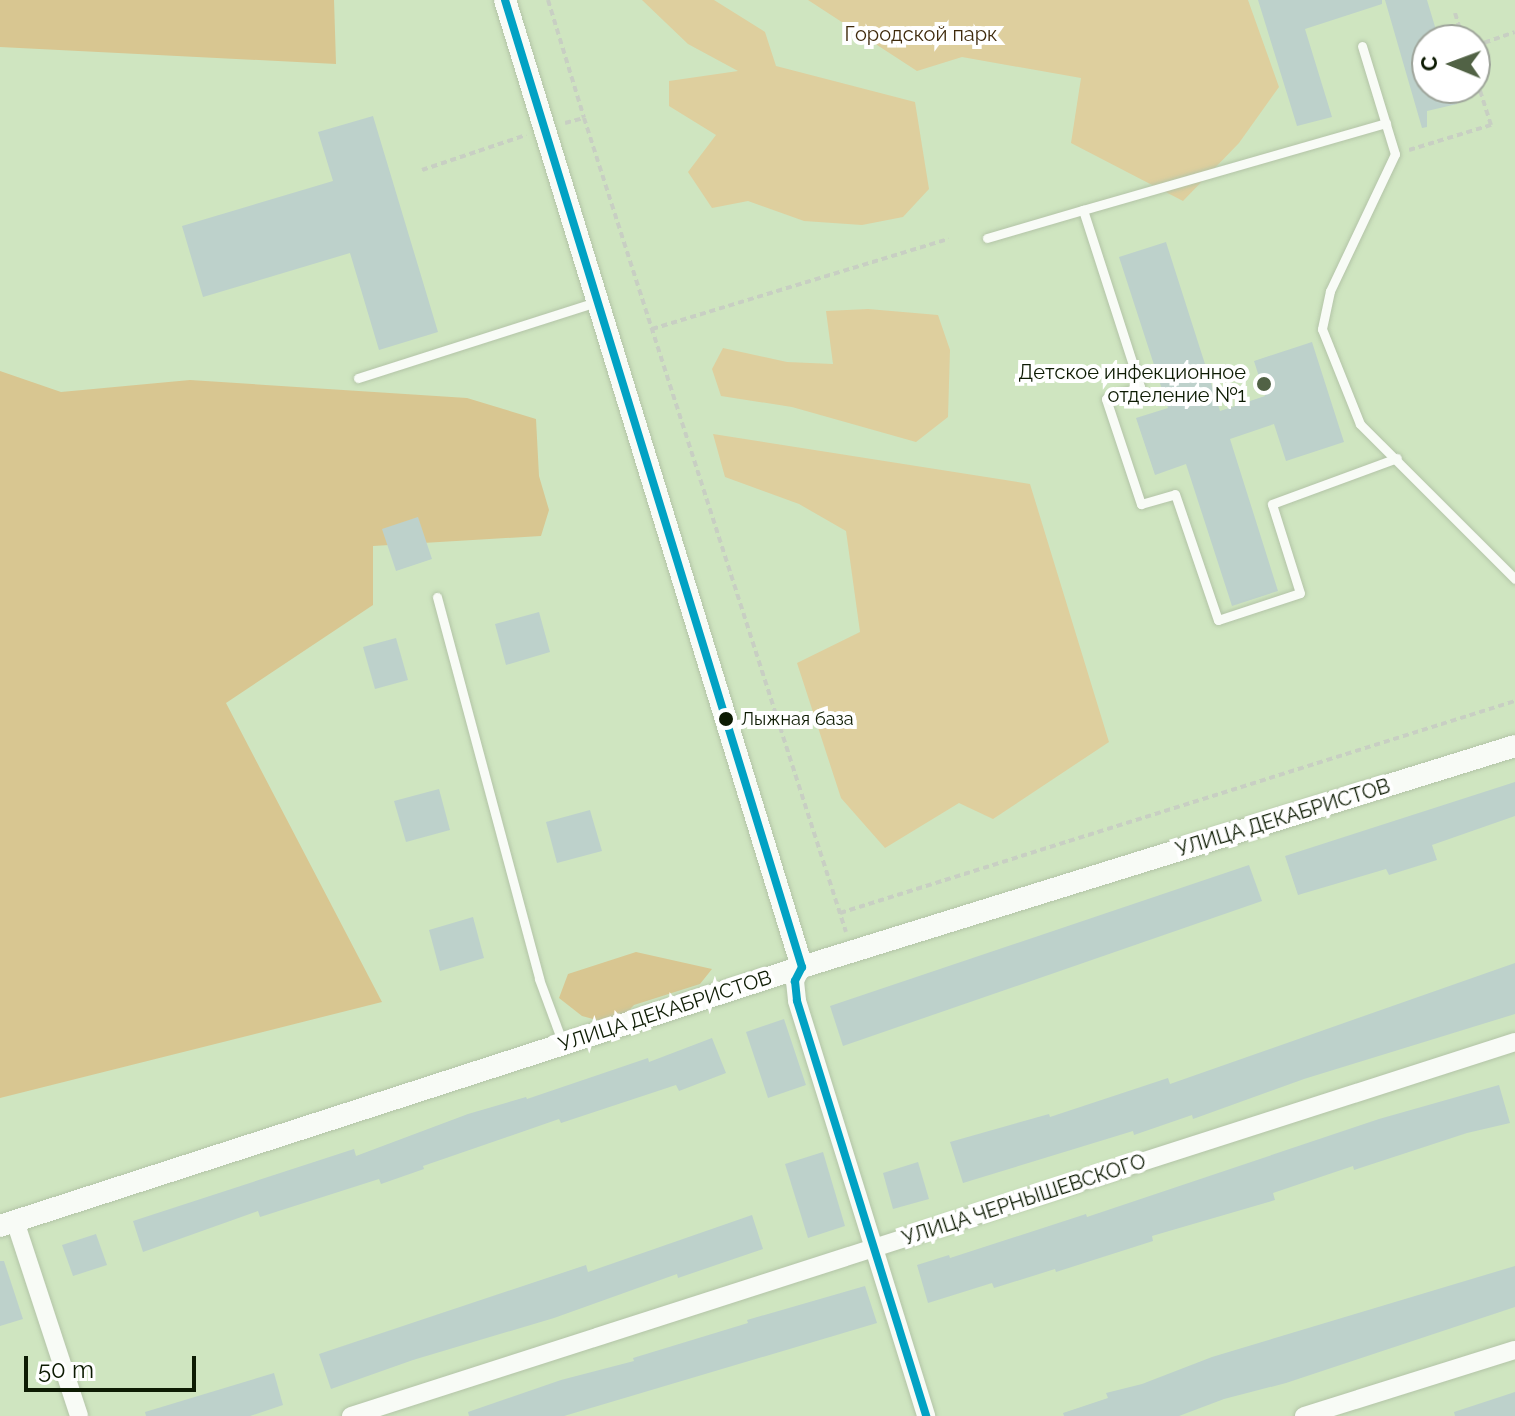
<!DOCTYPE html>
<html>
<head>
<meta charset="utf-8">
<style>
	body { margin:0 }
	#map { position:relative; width:1515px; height:1416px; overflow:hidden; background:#cfe5c0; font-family:Raleway,sans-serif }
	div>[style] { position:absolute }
	.green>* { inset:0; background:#decf9e }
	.forest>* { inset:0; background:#d8c691 }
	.building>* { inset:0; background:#bdd1cb }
	.path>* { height:4px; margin-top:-2px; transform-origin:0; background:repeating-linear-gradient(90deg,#c8cfc3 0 6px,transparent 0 10px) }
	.roads { filter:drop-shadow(0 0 2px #b3c4a7) drop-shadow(0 0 2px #b3c4a7) }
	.service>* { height:9px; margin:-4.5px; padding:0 4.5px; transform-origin:4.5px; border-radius:4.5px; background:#f8fbf6 }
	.minor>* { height:18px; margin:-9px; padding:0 9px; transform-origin:9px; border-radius:9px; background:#f8fbf6 }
	.tertiary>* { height:22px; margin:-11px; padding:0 11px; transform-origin:11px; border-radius:11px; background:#f8fbf6 }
	.bus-1>* { height:8px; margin:-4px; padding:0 4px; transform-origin:4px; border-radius:4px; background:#01a2c4 }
	.dots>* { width:22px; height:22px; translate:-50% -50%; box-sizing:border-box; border:4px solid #fff; border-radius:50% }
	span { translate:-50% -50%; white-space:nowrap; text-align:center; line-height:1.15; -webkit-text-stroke:8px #fff; paint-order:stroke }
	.bus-label { font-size:18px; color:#0d1b03 }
	.left { translate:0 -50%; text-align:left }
	.park-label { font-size:20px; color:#3f2a0c }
	.poi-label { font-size:20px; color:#0d1b03 }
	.right { translate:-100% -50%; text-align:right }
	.street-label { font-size:20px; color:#0d1b03 }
	.north { position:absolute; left:1411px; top:24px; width:80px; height:80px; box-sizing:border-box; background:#fff; border:2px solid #9ea49a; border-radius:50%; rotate:271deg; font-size:22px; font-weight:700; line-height:32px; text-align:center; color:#0d1b03 }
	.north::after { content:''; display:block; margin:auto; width:28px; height:36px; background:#516245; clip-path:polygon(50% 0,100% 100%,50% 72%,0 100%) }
	.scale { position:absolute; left:24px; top:1356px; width:172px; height:36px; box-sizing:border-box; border:4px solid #0d1b03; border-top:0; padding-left:10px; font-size:24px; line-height:28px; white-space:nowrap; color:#0d1b03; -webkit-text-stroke:6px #fff; paint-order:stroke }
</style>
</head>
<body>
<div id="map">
	<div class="green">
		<i style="clip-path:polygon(642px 0,714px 0,765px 32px,776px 66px,915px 102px,929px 189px,903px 217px,862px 225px,804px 221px,748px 201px,712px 208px,688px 172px,716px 135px,669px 106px,669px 81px,738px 71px,688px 44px)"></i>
		<i style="clip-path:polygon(808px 0,1248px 0,1279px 87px,1239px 143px,1183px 201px,1071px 143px,1081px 78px,962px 57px,917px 71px)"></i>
		<i style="clip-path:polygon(868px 309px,938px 315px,950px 350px,948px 417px,916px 442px,792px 407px,721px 396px,712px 369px,723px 348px,787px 362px,833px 364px,826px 311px)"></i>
		<i style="clip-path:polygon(713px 434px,1030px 484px,1109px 742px,993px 819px,959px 803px,885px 848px,841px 798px,797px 663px,860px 632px,846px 531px,799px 504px,725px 477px)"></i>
	</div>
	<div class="forest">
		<i style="clip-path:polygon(0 0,334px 0,336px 64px,0 47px)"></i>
		<i style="clip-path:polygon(0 371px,61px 392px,190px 380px,467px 398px,536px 419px,539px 476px,549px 510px,541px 536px,373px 546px,373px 605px,226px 703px,382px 1002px,0 1098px)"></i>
		<i style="clip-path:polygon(636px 952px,712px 969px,700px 984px,634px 1005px,615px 1025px,582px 1016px,559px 998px,568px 974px)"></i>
	</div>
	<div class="building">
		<i style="clip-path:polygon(1258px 0,1382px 0,1382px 4px,1305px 29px,1332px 117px,1297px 126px)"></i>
		<i style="clip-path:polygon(1385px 0,1427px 0,1439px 40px,1427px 40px,1427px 88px,1453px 88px,1457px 104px,1427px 111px,1427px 127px,1422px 128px)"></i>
		<i style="clip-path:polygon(373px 116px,438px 332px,379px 350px,350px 253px,203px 297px,182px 226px,333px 181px,318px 132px)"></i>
		<i style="clip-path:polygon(1166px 242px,1220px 411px,1265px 396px,1254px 361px,1312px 342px,1344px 442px,1286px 461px,1274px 424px,1230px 439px,1278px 591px,1232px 606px,1186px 464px,1155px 475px,1136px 418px,1168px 408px,1119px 257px)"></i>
		<i style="clip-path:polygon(418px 517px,432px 559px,396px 571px,382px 529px)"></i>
		<i style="clip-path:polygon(539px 612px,550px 652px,506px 665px,495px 624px)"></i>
		<i style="clip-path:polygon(396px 638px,408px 680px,375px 689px,363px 647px)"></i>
		<i style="clip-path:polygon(1515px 782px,1515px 816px,1432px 845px,1437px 860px,1389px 875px,1386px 869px,1298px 895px,1285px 856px)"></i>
		<i style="clip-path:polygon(439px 789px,450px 830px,406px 842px,394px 801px)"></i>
		<i style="clip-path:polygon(590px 810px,602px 851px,557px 863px,546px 822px)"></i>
		<i style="clip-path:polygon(1249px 865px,1262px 901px,843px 1046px,830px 1006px)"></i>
		<i style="clip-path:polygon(473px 917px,484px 958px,440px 971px,429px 930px)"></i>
		<i style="clip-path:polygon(1515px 963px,1515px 1014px,1304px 1079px,1193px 1119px,1192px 1115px,1134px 1135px,1133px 1131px,963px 1183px,950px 1142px,1049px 1114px,1050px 1117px,1168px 1078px,1170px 1084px)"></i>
		<i style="clip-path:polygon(784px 1019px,806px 1085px,768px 1098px,746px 1032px)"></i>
		<i style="clip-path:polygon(712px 1038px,726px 1073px,679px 1091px,676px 1085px,561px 1123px,559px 1119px,423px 1166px,424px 1169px,381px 1184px,379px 1179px,260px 1217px,258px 1211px,143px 1252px,133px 1221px,354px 1149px,356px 1156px,468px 1114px,526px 1097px,527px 1099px,648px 1058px,649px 1062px)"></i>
		<i style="clip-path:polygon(1499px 1085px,1510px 1123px,1467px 1133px,1354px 1170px,1353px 1166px,1273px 1193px,1275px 1200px,1152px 1236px,1153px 1241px,1056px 1272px,1055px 1269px,994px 1288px,992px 1283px,928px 1303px,917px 1265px,949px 1255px,950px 1258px,1086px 1214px,1087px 1217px,1379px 1119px)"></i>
		<i style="clip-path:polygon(823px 1152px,845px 1226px,808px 1238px,785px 1164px)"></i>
		<i style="clip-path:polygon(918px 1162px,929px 1199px,893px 1209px,883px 1173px)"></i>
		<i style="clip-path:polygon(752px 1215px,763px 1249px,678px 1278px,677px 1274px,554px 1318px,413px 1360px,331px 1389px,319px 1354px,586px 1265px,588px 1272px)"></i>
		<i style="clip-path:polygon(96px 1234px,107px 1265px,73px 1276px,62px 1245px)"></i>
		<i style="clip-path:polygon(0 1261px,4px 1261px,23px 1319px,0 1326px)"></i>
		<i style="clip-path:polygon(1515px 1266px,1515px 1307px,1286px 1383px,1224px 1399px,1179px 1416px,1064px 1416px,1063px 1413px,1108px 1398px,1106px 1393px,1142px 1384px,1212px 1357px)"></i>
		<i style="clip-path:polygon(865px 1286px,877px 1323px,564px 1416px,469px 1416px,468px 1412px,561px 1380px,634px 1361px,633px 1358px,748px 1323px,747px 1320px)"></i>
		<i style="clip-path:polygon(274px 1373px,283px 1405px,250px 1416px,146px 1416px,145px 1412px)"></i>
		<i style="clip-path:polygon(1515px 1392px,1515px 1416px,1455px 1416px,1454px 1412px)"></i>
	</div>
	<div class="path">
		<i style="left:548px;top:0;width:123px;rotate:73deg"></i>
		<i style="left:1455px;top:13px;width:28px;rotate:73deg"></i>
		<i style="left:1475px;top:46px;width:42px;rotate:-19.3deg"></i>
		<i style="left:565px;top:123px;width:20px;rotate:-15deg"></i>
		<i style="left:584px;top:118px;width:855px;rotate:72.16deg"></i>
		<i style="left:1409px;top:150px;width:86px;rotate:-17deg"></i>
		<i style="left:1491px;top:125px;width:52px;rotate:-107.7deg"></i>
		<i style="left:422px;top:170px;width:110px;rotate:-18.6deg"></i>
		<i style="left:652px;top:329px;width:310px;rotate:-16.9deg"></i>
		<i style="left:840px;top:913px;width:708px;rotate:-17.44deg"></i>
	</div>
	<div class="roads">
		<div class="service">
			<i style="left:1362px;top:46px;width:113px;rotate:73deg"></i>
			<i style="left:1395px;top:154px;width:152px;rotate:115.4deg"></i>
			<i style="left:1330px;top:291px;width:39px;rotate:102deg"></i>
			<i style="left:1322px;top:329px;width:102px;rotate:68.2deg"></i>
			<i style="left:1360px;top:424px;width:219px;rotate:45deg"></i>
			<i style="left:1386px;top:123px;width:315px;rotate:164deg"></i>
			<i style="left:1083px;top:210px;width:186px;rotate:72.1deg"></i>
			<i style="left:1140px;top:387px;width:36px;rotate:161deg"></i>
			<i style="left:1106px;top:399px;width:111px;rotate:71.6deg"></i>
			<i style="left:1141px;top:504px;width:35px;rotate:-16deg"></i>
			<i style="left:1175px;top:494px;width:133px;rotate:71.2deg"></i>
			<i style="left:1218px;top:620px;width:86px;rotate:-18.2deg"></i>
			<i style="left:1300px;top:593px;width:93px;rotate:-107.5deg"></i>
			<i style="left:1272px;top:504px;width:133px;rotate:-20.2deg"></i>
			<i style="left:987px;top:238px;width:100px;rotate:-16.3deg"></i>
			<i style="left:358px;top:378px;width:250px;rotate:-17.7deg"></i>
			<i style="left:437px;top:597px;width:395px;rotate:75deg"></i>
			<i style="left:539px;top:979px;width:69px;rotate:69.7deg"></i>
		</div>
		<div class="minor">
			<i style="left:802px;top:967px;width:16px;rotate:117deg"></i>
			<i style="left:795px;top:981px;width:20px;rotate:84deg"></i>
			<i style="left:797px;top:1001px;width:435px;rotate:72.7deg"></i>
			<i style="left:15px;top:1221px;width:205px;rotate:71.8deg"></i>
			<i style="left:351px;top:1416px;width:1223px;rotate:-17.81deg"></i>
			<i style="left:1304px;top:1416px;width:221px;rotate:-17.4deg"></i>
		</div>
		<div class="tertiary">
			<i style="left:505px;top:0;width:1012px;rotate:72.93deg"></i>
			<i style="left:0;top:1226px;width:843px;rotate:-17.9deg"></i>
			<i style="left:802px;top:967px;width:746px;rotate:-17.22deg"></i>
		</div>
	</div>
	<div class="bus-1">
		<i style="left:505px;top:0;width:1012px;rotate:72.93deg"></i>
		<i style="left:802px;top:967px;width:16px;rotate:117deg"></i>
		<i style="left:795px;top:981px;width:20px;rotate:84deg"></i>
		<i style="left:797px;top:1001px;width:435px;rotate:72.7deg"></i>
	</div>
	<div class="dots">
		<i style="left:1264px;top:384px;background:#516245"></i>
		<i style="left:726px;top:719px;background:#0d1b03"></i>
	</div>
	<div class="bus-label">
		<span class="left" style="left:741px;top:719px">Лыжная база</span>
	</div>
	<div class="park-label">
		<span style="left:921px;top:34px">Городской парк</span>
	</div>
	<div class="poi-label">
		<span class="right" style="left:1246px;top:384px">Детское инфекционное<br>отделение №1</span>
	</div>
	<div class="street-label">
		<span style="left:1283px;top:818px;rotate:-17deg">УЛИЦА ДЕКАБРИСТОВ</span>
		<span style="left:665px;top:1011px;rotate:-18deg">УЛИЦА ДЕКАБРИСТОВ</span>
		<span style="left:1024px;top:1200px;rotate:-18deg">УЛИЦА ЧЕРНЫШЕВСКОГО</span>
	</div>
	<div class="north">С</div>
	<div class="scale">50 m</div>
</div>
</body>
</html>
